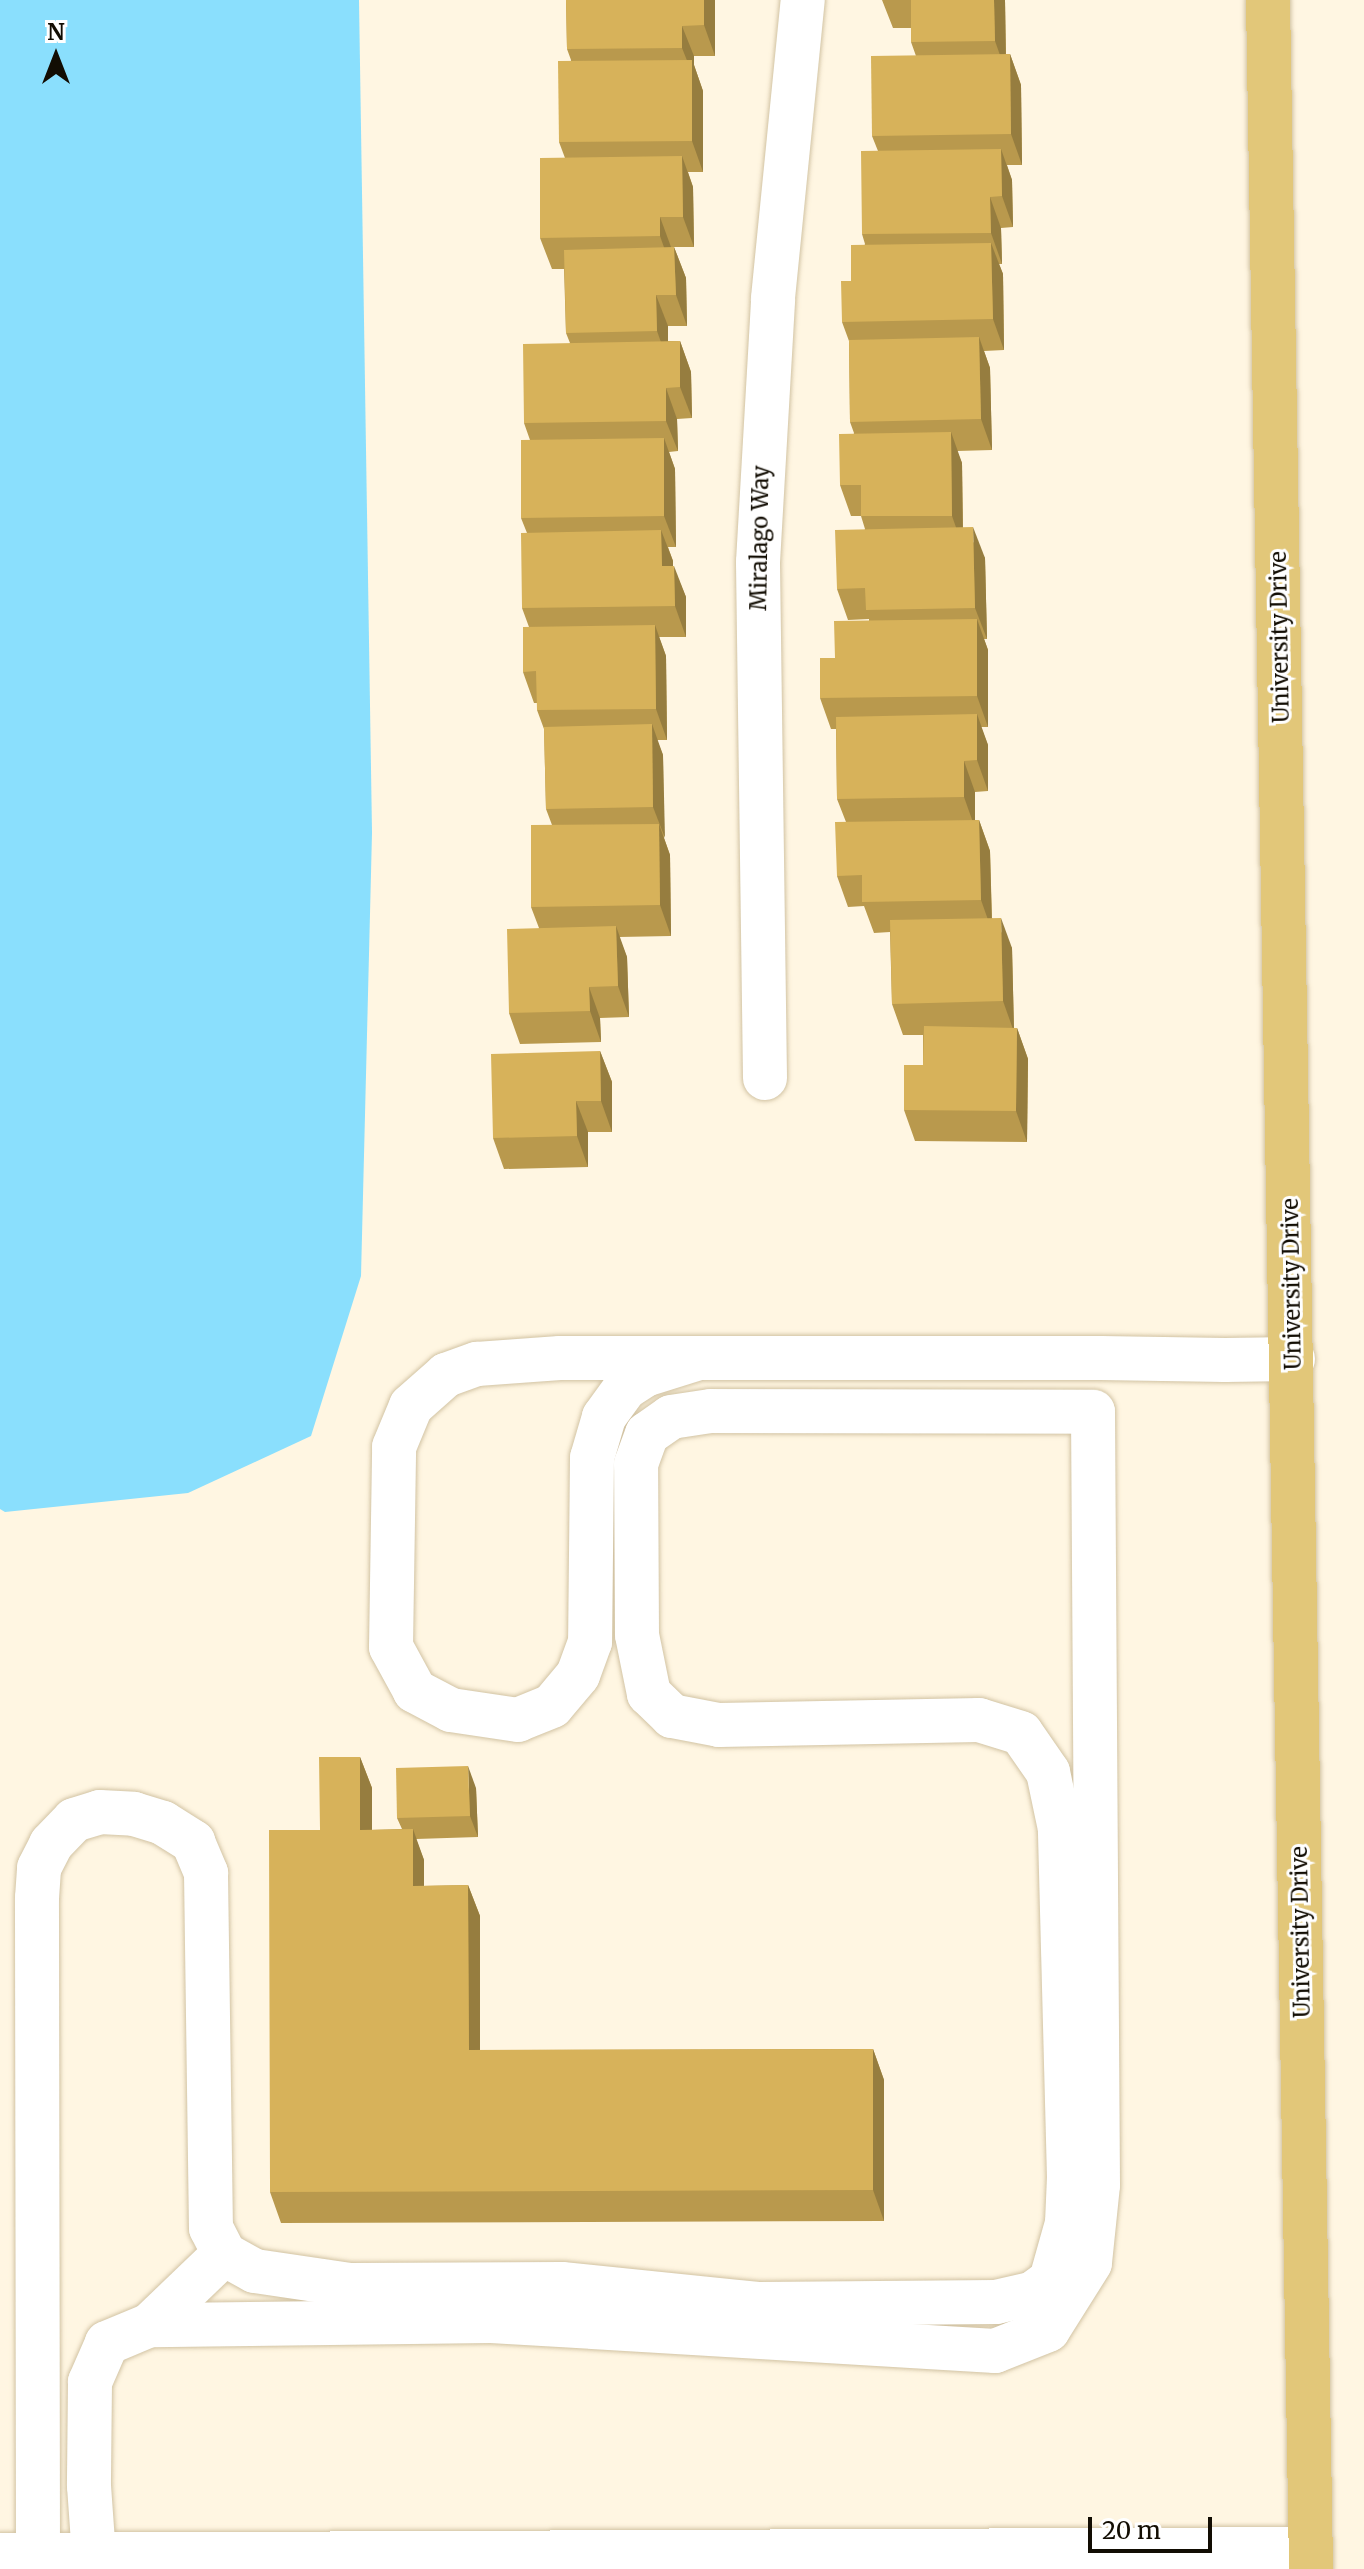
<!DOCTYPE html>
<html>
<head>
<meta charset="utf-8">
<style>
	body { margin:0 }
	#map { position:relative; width:1364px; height:2569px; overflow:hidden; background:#fff6e2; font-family:Merriweather,serif }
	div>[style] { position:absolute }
	.water>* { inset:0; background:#8adffd }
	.roads { filter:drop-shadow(0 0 2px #d2c3a3) drop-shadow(0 0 2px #d2c3a3) }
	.minor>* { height:44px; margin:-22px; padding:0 22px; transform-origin:22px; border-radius:22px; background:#fff }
	.major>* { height:44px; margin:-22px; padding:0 22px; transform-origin:22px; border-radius:22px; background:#e2c779 }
	.wall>* { inset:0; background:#b9994d }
	.shaded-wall>* { inset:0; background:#967d3f }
	.building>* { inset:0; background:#d7b25a }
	span { translate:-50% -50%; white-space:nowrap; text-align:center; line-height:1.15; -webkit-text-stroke:6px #fff; paint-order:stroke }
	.street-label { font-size:22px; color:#120d03 }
	.north { position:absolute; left:16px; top:16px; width:80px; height:80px; -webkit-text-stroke:6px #fff; paint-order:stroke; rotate:0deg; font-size:22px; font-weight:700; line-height:32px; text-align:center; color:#120d03 }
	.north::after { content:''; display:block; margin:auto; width:28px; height:36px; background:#120d03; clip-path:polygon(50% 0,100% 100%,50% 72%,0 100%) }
	.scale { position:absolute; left:1088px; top:2517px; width:124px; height:36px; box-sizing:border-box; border:4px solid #120d03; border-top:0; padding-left:10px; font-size:24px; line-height:28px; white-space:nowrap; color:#120d03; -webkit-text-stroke:6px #fff; paint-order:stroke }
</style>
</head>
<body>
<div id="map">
	<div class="water">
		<i style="clip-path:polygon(0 0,359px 0,372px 833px,361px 1276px,311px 1436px,188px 1493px,5px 1512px,0 1509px)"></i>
	</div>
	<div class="roads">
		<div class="minor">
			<i style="left:765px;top:1078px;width:516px;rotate:-90.78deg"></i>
			<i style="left:758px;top:562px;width:264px;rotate:-86.7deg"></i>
			<i style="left:773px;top:298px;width:300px;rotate:-84.3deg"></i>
			<i style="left:699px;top:1358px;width:57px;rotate:162.5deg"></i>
			<i style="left:645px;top:1375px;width:24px;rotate:147deg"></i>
			<i style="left:625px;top:1388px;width:36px;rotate:126deg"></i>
			<i style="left:604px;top:1417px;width:43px;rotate:106.3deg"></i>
			<i style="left:592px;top:1458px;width:184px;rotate:90.6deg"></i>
			<i style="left:590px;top:1642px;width:35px;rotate:110deg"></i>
			<i style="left:578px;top:1675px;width:40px;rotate:130deg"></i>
			<i style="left:552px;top:1706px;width:37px;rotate:158deg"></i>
			<i style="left:518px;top:1720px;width:68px;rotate:-171.5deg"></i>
			<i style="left:451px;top:1710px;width:41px;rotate:-152.2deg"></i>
			<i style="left:415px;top:1691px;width:50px;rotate:-118.6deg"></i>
			<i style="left:391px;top:1647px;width:200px;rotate:-89.1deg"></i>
			<i style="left:394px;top:1447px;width:44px;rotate:-67.5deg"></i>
			<i style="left:411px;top:1406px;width:47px;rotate:-41.5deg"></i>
			<i style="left:446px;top:1375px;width:33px;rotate:-20deg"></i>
			<i style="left:477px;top:1364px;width:83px;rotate:-4.1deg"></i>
			<i style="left:560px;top:1358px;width:541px"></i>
			<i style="left:1101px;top:1358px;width:124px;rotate:0.9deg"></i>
			<i style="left:1225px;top:1360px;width:68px;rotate:-0.8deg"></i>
			<i style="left:150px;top:2325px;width:103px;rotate:-43.8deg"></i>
			<i style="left:0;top:2555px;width:1311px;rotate:-0.26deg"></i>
			<i style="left:42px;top:2569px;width:15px;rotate:-106deg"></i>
			<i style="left:38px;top:2555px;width:657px;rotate:-90.09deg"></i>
			<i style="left:37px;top:1898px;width:30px;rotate:-86deg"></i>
			<i style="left:39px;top:1868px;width:27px;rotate:-63deg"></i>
			<i style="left:51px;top:1844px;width:33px;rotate:-46deg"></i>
			<i style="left:74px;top:1820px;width:27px;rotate:-17deg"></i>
			<i style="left:100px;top:1812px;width:34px;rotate:3deg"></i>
			<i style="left:134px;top:1814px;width:30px;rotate:17deg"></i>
			<i style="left:163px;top:1823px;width:36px;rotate:32deg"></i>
			<i style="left:193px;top:1842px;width:34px;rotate:67deg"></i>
			<i style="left:206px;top:1873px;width:355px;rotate:89.2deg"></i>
			<i style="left:211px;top:2228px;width:29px;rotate:63deg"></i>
			<i style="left:224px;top:2254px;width:35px;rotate:29deg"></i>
			<i style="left:255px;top:2271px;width:96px;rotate:8.4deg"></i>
			<i style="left:350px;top:2285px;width:212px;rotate:-0.3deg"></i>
			<i style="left:562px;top:2284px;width:199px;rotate:5.8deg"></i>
			<i style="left:760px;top:2304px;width:236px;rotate:-0.5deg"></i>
			<i style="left:996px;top:2302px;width:37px;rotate:-13deg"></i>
			<i style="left:1032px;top:2294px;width:24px;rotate:-36deg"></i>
			<i style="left:1051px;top:2280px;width:59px;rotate:-74.3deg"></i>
			<i style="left:1067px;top:2223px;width:45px;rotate:-87.5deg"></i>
			<i style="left:1069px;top:2178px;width:349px;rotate:-91.5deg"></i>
			<i style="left:1060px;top:1829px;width:58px;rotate:-101.9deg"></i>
			<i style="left:1048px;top:1772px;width:47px;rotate:-124.7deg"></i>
			<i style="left:1021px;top:1733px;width:44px;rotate:-162.8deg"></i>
			<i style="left:979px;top:1720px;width:260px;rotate:178.9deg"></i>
			<i style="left:719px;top:1725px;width:48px;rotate:-169.2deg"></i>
			<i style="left:672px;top:1716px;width:32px;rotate:-136deg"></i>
			<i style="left:649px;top:1694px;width:60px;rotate:-101.5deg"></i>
			<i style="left:637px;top:1635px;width:171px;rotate:-90.3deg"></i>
			<i style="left:636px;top:1464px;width:32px;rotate:-70deg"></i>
			<i style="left:647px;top:1434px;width:29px;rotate:-35deg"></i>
			<i style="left:671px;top:1417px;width:40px;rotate:-8.5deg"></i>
			<i style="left:711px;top:1411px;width:382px;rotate:0.1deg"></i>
			<i style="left:1093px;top:1412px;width:773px;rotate:89.63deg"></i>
			<i style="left:1098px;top:2185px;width:78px;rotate:95.9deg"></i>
			<i style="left:1090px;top:2263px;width:79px;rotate:122.1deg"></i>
			<i style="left:1048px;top:2330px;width:57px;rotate:158.4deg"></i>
			<i style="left:995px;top:2351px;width:505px;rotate:-176.59deg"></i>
			<i style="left:491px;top:2321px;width:341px;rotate:179.3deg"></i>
			<i style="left:150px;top:2325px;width:47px;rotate:157.3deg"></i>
			<i style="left:107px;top:2343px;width:43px;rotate:113.6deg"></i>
			<i style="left:90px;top:2382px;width:104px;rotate:90.6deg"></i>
			<i style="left:89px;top:2486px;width:69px;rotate:85.9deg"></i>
			<i style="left:94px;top:2555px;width:15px;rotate:110deg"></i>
		</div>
		<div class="major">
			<i style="left:1268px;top:0;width:2569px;rotate:89.04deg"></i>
		</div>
	</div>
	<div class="wall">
		<i style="clip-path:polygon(566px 0,715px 0,715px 56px,694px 56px,694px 65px,703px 91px,703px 172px,688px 172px,693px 187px,694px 247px,674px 247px,686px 278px,687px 326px,668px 326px,668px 341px,680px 341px,691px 372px,692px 418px,677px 419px,678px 451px,669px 452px,675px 469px,676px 547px,668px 547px,673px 561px,673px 566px,686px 597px,686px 637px,659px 637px,666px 656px,667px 740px,657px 740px,663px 755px,664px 838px,670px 855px,671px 936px,619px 937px,627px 957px,629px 1017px,600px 1018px,601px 1042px,520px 1044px,509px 1013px,539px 928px,531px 907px,552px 825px,546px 809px,544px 729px,537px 710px,537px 703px,534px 703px,523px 672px,529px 627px,522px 608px,527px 533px,521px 518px,530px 440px,524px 423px,570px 343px,566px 333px,564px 269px,552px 269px,540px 238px,565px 158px,559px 142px,571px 60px,567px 49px)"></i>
		<i style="clip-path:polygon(882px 0,1005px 0,1006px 54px,1010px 54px,1021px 85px,1022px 165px,1007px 165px,1012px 180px,1013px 227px,1001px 228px,1002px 264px,999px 264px,1003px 274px,1004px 350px,984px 351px,990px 368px,992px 450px,957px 451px,962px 463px,963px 528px,985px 558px,987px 639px,984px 639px,988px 650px,988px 727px,981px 727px,988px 745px,988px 791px,975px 792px,975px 820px,979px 820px,990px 851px,992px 918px,1012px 948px,1014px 1028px,1017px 1028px,1028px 1059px,1027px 1142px,915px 1141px,904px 1110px,923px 1065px,923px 1035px,903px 1035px,892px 1004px,890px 932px,874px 933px,864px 906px,848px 907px,837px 876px,846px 822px,837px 799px,836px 729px,831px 729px,820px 698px,835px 658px,869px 621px,869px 619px,848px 620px,837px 589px,865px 529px,861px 516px,851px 516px,840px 485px,854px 433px,850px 422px,849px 341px,842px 322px,851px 281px,865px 244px,862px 234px,878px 151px,872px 136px,916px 56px,911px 42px,911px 28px,893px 28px)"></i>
		<i style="clip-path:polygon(600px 1051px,612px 1082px,612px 1132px,588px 1132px,588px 1167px,504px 1169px,493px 1138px)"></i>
		<i style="clip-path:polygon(360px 1757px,372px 1788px,372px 1830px,402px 1829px,397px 1818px,476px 1788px,478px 1837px,416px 1839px,424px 1860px,424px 1886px,468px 1885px,480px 1916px,480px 2050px,873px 2049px,884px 2080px,884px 2221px,281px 2223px,270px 2192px,320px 1830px)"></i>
	</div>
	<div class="shaded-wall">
		<i style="clip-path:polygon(704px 0,715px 0,715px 56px,704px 25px)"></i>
		<i style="clip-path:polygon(994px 0,1005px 0,1006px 72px,995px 41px)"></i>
		<i style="clip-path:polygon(682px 26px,694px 56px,694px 65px,703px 91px,703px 172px,692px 141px,692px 73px,682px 48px)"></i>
		<i style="clip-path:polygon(1010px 54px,1021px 85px,1022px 165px,1011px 134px)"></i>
		<i style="clip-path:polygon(1001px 149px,1012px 180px,1013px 227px,1002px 196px)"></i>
		<i style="clip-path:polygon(682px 156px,693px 187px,694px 247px,683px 217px)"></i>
		<i style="clip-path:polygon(990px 197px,1001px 228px,1002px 264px,991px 233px)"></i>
		<i style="clip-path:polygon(660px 217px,671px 247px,671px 267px,660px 236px)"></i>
		<i style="clip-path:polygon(991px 243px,1003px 274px,1004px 350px,993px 319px)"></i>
		<i style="clip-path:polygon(674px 247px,686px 278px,687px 326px,676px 295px)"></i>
		<i style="clip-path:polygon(656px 295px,668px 326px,668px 362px,657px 331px)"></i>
		<i style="clip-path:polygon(979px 337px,990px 368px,992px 450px,981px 419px)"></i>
		<i style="clip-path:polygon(680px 341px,691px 372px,692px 418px,680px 387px)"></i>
		<i style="clip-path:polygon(666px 388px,677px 419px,678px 451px,666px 421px)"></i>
		<i style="clip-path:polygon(951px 432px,962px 463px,963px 547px,952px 516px)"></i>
		<i style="clip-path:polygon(664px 438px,675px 469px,676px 547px,664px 516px)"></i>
		<i style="clip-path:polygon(973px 527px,985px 558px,987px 639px,975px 608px)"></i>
		<i style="clip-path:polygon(661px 530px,673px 561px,673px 597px,662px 566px)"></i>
		<i style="clip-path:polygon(674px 566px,686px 597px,686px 637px,675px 606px)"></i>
		<i style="clip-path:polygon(977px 619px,988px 650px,988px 727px,977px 696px)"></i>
		<i style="clip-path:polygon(655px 625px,666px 656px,667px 740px,656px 709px)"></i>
		<i style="clip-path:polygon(977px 714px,988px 745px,988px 791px,977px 760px)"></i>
		<i style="clip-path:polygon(652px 724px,663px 755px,665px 838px,653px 807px)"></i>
		<i style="clip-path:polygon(964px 761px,975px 792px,975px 828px,964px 797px)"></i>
		<i style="clip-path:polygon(979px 820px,990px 851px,992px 931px,981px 900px)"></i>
		<i style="clip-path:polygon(659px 824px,670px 855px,671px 936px,660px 905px)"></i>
		<i style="clip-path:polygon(1001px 918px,1012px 948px,1014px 1032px,1003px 1001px)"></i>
		<i style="clip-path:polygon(616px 926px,627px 957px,629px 1017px,618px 986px)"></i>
		<i style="clip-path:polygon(589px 987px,600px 1018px,601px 1042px,590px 1011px)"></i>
		<i style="clip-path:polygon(1017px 1028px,1028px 1059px,1027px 1142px,1016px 1111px)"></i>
		<i style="clip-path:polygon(600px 1051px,612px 1082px,612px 1132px,601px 1101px)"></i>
		<i style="clip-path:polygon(576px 1101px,588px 1132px,588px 1167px,577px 1136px)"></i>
		<i style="clip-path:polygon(360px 1757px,372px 1788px,372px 1861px,360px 1830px)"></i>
		<i style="clip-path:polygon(468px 1766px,476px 1788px,478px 1837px,470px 1816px)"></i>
		<i style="clip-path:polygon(413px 1829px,424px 1860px,424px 1917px,413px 1886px)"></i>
		<i style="clip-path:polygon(468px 1885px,480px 1916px,480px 2081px,469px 2050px)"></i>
		<i style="clip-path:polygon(873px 2049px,884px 2080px,884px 2221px,873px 2190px)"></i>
	</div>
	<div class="building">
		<i style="clip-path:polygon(566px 0,704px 0,704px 25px,682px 26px,682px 48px,567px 49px)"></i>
		<i style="clip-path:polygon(911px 0,994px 0,995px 41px,911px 42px)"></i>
		<i style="clip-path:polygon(1010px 54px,1011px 134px,872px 136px,871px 56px)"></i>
		<i style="clip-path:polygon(692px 60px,692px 141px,559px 142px,558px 61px)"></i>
		<i style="clip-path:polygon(1001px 149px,1002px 196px,990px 197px,991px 233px,862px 234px,861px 151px)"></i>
		<i style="clip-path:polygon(682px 156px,683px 217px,660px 217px,660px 236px,540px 238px,540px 158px)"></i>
		<i style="clip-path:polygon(991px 243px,993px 319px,842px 322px,841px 281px,851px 281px,851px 245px)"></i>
		<i style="clip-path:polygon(674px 247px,676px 295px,656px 295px,657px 331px,566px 333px,564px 250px)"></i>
		<i style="clip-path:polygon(979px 337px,981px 419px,850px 422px,849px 340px)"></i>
		<i style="clip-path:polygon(680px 341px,680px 387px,666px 388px,666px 421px,524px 423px,523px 344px)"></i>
		<i style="clip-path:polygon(951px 432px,952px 516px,861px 516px,861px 485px,840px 485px,839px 434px)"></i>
		<i style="clip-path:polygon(664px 438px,664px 516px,521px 518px,521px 440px)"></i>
		<i style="clip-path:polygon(973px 527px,975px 608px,866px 610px,865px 588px,837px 589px,835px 530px)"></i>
		<i style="clip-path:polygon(661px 530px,662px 566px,674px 566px,675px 606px,522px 608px,521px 533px)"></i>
		<i style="clip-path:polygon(977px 619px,977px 696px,820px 698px,820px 658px,835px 658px,834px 621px)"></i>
		<i style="clip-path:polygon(655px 625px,656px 709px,537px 710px,536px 671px,523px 672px,523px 627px)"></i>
		<i style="clip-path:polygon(977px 714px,977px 760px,964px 761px,964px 797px,837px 799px,836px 717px)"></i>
		<i style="clip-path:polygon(652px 724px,653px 807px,546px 809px,544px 727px)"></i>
		<i style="clip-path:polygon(979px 820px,981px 900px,862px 902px,862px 875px,837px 876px,835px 822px)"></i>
		<i style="clip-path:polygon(659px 824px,660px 905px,531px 907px,531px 825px)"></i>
		<i style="clip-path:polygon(1001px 918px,1003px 1001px,892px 1004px,890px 920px)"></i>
		<i style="clip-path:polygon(616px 926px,618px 986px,589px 987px,590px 1011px,509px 1013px,507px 929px)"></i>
		<i style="clip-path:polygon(924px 1026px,1017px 1028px,1016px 1111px,904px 1110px,904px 1065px,923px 1065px)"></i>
		<i style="clip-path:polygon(600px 1051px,601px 1101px,576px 1101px,577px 1136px,493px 1138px,491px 1054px)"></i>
		<i style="clip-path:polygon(319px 1757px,360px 1757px,360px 1830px,413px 1829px,413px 1886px,468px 1885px,469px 2050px,873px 2049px,873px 2190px,270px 2192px,269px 1830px,320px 1830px)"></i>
		<i style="clip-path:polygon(468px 1766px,470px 1816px,397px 1818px,396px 1768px)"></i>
	</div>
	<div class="street-label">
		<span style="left:760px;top:538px;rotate:-89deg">Miralago Way</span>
		<span style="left:1280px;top:637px;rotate:-91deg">University Drive</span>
		<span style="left:1292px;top:1284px;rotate:-91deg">University Drive</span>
		<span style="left:1301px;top:1932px;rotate:-91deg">University Drive</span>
	</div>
	<div class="north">N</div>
	<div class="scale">20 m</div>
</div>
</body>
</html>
